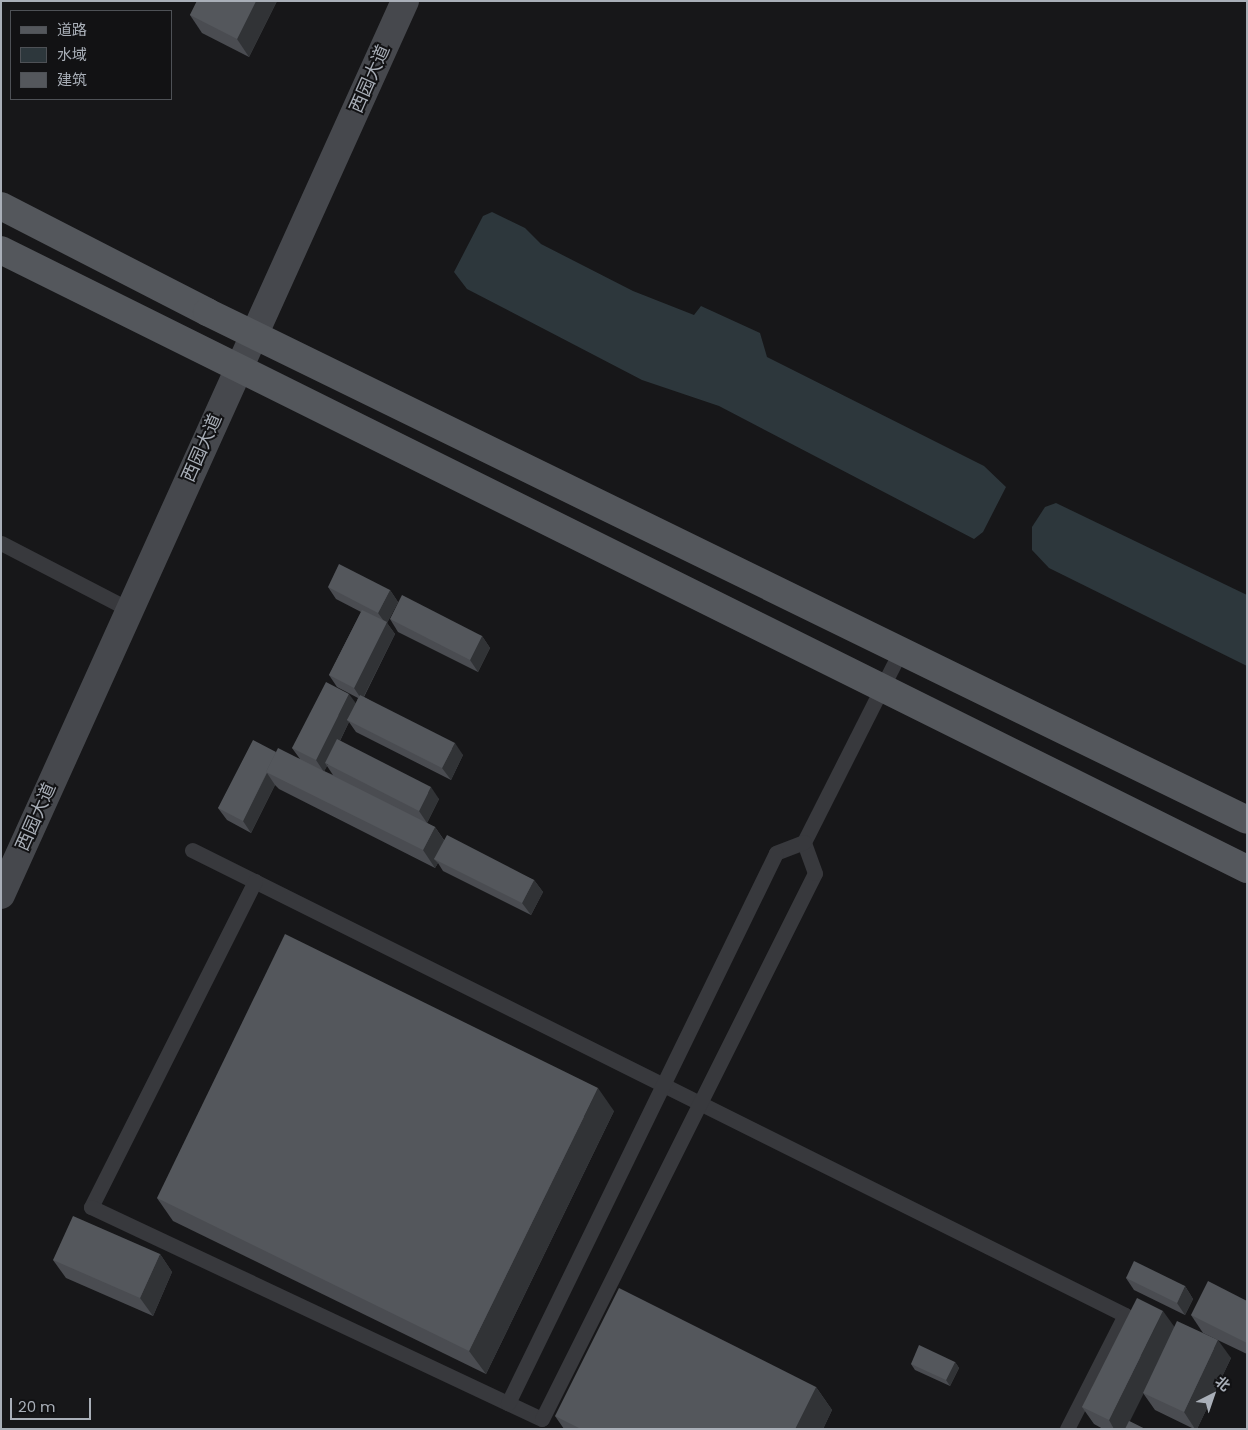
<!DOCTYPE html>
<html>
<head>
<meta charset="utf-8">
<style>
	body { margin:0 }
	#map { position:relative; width:1248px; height:1430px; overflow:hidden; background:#171719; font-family:Poppins,"Noto Sans SC",sans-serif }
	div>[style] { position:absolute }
	.water>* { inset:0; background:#2d373c }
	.lane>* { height:15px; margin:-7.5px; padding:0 7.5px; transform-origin:7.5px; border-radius:7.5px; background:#38393d }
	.secondary>* { height:28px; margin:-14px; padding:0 14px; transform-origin:14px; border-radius:14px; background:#46484d }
	.primary>* { height:28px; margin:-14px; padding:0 14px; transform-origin:14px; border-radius:14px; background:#54575c }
	.wall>* { inset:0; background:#4a4c51 }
	.shaded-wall>* { inset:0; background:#313336 }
	.building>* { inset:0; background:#54575c }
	span { translate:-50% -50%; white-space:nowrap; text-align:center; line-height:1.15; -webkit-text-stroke:4px #121214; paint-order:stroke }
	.street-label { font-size:18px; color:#a9afb8 }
	.frame { position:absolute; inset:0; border:2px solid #a9afb8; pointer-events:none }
	.legend { position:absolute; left:10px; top:10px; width:162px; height:90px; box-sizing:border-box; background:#121214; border:1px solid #4e5156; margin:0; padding:6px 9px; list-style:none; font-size:15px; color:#a9afb8 }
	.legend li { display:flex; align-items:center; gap:10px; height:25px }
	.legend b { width:25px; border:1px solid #4e5156 }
	.north { position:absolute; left:1188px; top:1370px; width:50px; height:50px; -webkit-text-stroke:4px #121214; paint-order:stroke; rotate:41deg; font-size:14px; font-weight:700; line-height:20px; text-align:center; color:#a9afb8 }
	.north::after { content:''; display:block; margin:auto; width:18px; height:22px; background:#a9afb8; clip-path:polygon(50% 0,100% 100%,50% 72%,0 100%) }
	.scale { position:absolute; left:10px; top:1398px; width:81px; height:22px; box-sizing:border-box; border:2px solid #a9afb8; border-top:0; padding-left:6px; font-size:15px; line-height:18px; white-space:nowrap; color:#a9afb8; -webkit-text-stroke:4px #121214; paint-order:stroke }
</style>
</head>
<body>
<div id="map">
	<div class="water">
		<i style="clip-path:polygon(492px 212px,525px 228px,541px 244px,633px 291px,694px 315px,701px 306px,760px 333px,767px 357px,984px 466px,1006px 487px,983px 532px,974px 539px,719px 406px,642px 380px,467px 289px,454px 272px,483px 216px)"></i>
		<i style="clip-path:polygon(1056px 503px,1247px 595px,1247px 666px,1049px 568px,1032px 550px,1032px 527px,1045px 507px)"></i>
	</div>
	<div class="lane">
		<i style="left:1px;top:543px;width:145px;rotate:27.4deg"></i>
		<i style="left:804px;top:842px;width:215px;rotate:-63.2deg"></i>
		<i style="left:192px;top:850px;width:1042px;rotate:26.49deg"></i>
		<i style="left:1125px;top:1315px;width:128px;rotate:117deg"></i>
		<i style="left:255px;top:881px;width:365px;rotate:116.7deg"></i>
		<i style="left:91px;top:1207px;width:498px;rotate:25.2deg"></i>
		<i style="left:542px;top:1419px;width:610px;rotate:-63.43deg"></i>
		<i style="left:815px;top:873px;width:33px;rotate:-110deg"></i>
		<i style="left:804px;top:842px;width:30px;rotate:159deg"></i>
		<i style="left:776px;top:853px;width:612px;rotate:115.98deg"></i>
	</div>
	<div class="secondary">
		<i style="left:1px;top:895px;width:981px;rotate:-65.68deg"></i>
	</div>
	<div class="primary">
		<i style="left:1px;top:206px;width:232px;rotate:27.2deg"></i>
		<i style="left:207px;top:312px;width:1157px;rotate:26.03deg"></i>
		<i style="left:1px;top:250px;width:1391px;rotate:26.42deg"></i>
	</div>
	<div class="wall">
		<i style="clip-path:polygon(197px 1px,277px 1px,249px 57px,202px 33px,190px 15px)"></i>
		<i style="clip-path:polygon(evenodd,328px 587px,390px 590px,398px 602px,387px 623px,395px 634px,364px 697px,463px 755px,451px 780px,356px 732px,349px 722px,340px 741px,439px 799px,427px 823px,435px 827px,444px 840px,534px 880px,543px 892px,531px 915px,443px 871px,438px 863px,435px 868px,279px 789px,275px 785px,251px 833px,227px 820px,218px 808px,276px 752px,300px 759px,292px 748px,356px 703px,358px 698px,337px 687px,329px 675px,361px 612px,336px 599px,328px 587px,327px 766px,333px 775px,324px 771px,327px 766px)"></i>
		<i style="clip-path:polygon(390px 619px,482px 636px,490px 648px,478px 672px,398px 632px)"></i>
		<i style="clip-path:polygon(614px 1111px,486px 1374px,173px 1221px,157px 1198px)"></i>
		<i style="clip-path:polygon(160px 1254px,172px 1272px,153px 1316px,66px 1278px,53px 1260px)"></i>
		<i style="clip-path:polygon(1126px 1278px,1185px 1286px,1193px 1299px,1185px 1315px,1134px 1290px)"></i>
		<i style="clip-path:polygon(1247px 1301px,1247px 1354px,1203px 1333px,1191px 1315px)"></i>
		<i style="clip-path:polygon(1174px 1327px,1231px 1358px,1197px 1429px,1194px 1429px,1155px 1410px,1143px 1393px,1129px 1421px,1145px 1429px,1103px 1429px,1094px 1424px,1082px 1407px)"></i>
		<i style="clip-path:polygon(955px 1362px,959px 1368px,950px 1386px,915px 1370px,911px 1364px)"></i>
		<i style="clip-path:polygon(816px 1387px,832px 1410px,823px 1429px,564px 1429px,555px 1416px)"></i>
	</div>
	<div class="shaded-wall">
		<i style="clip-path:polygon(256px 1px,277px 1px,249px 57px,237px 39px)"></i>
		<i style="clip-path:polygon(390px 590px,398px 602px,387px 623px,395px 634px,362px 700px,354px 688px,386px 624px,378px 613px)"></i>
		<i style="clip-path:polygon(482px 636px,490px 648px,478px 672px,470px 660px)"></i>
		<i style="clip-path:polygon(349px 694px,358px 706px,347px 720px,349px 722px,328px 765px,325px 763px,327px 766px,324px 772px,316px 760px)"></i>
		<i style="clip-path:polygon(455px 743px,463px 755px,451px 780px,442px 768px)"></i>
		<i style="clip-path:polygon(267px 773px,275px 785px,251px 833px,243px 821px)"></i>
		<i style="clip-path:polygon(431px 787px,439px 799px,427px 823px,419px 811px)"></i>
		<i style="clip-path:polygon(435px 827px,447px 845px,434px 859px,438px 863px,435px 868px,423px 850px)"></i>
		<i style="clip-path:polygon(534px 880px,543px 892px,531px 915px,522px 903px)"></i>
		<i style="clip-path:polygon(598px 1088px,614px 1111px,486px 1374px,469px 1351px)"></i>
		<i style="clip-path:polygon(160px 1254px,172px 1272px,153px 1316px,140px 1298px)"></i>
		<i style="clip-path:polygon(1185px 1286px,1193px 1299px,1185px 1315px,1177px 1303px)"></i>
		<i style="clip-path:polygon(1163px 1311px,1176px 1329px,1126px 1429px,1114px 1429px,1109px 1420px)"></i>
		<i style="clip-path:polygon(1218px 1340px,1231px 1358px,1197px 1429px,1195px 1429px,1184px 1412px)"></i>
		<i style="clip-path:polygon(955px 1362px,959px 1368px,950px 1386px,946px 1380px)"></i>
		<i style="clip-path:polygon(816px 1387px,832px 1410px,823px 1429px,795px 1429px)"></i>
	</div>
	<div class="building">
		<i style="clip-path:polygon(197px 1px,256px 1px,237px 39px,190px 15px)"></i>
		<i style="clip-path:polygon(339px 564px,390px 590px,378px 613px,328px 587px)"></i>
		<i style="clip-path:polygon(402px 595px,482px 636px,470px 660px,390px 619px)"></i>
		<i style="clip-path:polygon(362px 610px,387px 622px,354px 688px,329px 675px)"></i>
		<i style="clip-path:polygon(326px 682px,349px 694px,316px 760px,292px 748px)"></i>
		<i style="clip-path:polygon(360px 695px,455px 743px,442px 768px,347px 720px)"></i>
		<i style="clip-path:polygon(337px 739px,431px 787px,419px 811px,325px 763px)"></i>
		<i style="clip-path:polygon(253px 740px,276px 752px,266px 772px,267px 772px,243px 821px,218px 808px)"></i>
		<i style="clip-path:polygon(278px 748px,435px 827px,423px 850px,266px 772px)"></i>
		<i style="clip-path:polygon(447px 835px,534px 880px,522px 903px,434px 859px)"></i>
		<i style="clip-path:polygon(285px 934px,598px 1088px,469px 1351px,157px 1198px)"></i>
		<i style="clip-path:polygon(73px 1216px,160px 1254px,140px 1298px,53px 1260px)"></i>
		<i style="clip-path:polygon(1134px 1261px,1185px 1286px,1177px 1303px,1126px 1278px)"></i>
		<i style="clip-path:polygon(1208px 1281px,1247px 1301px,1247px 1343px,1191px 1315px)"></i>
		<i style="clip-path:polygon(619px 1288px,816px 1387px,795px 1429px,581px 1429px,555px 1416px)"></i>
		<i style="clip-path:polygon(1137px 1298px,1163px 1311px,1109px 1420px,1082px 1407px)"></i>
		<i style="clip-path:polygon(1177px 1321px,1218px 1340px,1184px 1412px,1143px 1393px)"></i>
		<i style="clip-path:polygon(919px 1345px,955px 1362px,946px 1380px,911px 1364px)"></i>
		<i style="clip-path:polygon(1129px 1421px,1145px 1429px,1125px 1429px)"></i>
	</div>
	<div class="street-label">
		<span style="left:370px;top:79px;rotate:-66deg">西园大道</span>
		<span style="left:202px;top:448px;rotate:-66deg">西园大道</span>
		<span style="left:36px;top:817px;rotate:-66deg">西园大道</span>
	</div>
	<div class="frame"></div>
	<ul class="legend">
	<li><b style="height:6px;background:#54575c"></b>道路</li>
	<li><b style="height:14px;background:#2d373c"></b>水域</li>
	<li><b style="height:14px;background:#54575c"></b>建筑</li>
	</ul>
	<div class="north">北</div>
	<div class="scale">20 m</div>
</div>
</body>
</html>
